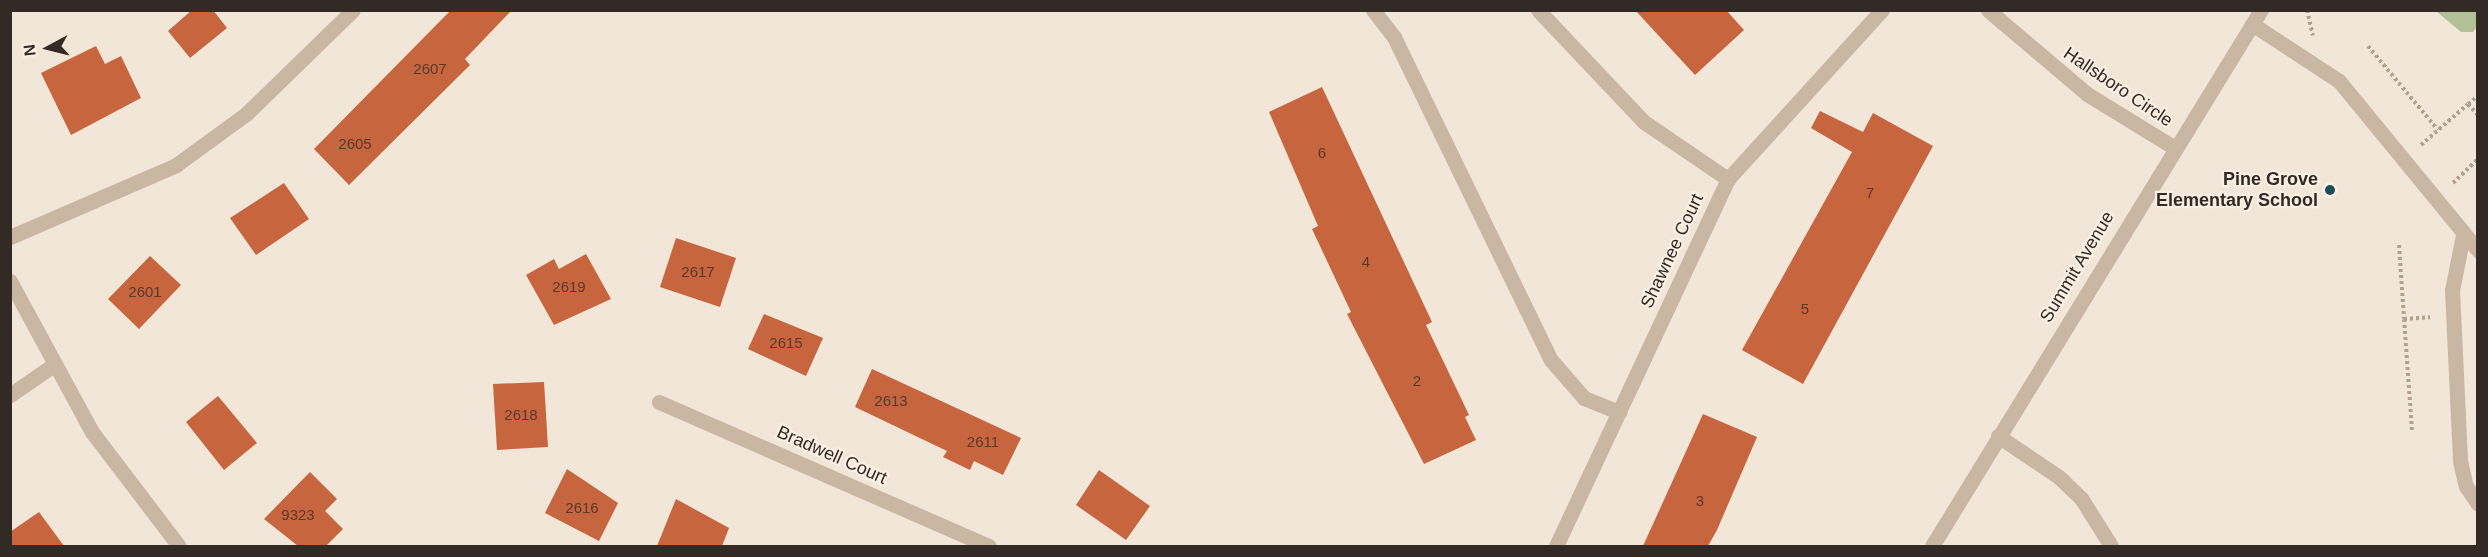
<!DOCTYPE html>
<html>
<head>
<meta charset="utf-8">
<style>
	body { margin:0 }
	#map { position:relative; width:2488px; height:557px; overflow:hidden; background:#f1e6d7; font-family:Helvetica,sans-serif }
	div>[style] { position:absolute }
	.green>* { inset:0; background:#b1c097 }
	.building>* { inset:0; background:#c7653f }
	.path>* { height:4px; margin-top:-2px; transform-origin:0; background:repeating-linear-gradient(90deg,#b4a08e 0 3px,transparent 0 6px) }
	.minor>* { height:15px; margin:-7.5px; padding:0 7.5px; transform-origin:7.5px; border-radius:7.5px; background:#c9b6a3 }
	.dots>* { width:16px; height:16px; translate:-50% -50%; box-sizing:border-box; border:3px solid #f9f0e3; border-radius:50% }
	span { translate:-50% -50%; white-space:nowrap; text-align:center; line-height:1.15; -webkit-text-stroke:4.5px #f9f0e3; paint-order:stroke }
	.number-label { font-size:15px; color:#59392c }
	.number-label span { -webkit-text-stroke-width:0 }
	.street-label { font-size:18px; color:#342a25 }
	.poi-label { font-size:18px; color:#342a25; font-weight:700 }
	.right { translate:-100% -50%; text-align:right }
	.frame { position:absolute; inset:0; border:12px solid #342a25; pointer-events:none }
	.north { position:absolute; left:18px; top:18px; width:60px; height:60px; -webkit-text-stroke:4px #f9f0e3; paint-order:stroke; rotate:263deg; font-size:16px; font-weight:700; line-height:24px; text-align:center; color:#342a25 }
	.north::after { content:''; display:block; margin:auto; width:21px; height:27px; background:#342a25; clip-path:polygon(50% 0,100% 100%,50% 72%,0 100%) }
</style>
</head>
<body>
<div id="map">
	<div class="green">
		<i style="clip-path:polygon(2436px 11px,2477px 11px,2477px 27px,2473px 32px,2461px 32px)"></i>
	</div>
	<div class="building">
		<i style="clip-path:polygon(192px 10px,213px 10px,227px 28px,190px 58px,168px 31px)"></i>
		<i style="clip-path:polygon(451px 10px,512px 10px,465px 59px,470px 65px,349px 185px,314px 149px)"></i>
		<i style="clip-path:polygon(1635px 10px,1726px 10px,1744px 30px,1695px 75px)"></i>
		<i style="clip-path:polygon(96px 46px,105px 64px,121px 56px,141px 98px,71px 135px,41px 73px)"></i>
		<i style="clip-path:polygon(1322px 87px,1432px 322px,1426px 325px,1469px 415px,1465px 417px,1476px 440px,1424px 464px,1347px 314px,1351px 312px,1312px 229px,1318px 226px,1269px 112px)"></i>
		<i style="clip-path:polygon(1820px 111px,1863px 132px,1873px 113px,1933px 146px,1803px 384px,1742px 350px,1852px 152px,1811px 128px)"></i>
		<i style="clip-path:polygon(284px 183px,309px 219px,256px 255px,230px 218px)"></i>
		<i style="clip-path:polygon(676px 238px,736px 258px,720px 307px,660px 287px)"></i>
		<i style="clip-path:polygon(586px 254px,611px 299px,554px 325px,526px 275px,554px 259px,559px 269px)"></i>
		<i style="clip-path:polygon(150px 256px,181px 285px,139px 329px,108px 299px)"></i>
		<i style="clip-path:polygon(764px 314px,823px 338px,806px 376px,748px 349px)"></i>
		<i style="clip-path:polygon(872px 369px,1021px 438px,1003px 475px,974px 461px,970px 470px,943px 457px,947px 451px,855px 407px)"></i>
		<i style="clip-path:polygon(544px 382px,548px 447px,497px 450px,493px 384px)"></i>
		<i style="clip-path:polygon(218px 396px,257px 443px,224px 470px,186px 422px)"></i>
		<i style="clip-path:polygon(1703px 414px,1757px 437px,1717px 530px,1708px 546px,1643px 546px)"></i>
		<i style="clip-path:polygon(567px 469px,618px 503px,599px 541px,545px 513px)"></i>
		<i style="clip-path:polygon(1099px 470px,1150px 506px,1126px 540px,1076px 505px)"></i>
		<i style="clip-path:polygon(310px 472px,337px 499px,325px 511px,343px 529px,326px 546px,298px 546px,264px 519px)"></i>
		<i style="clip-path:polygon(676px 499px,729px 528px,722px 546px,657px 546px)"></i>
		<i style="clip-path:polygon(39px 512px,64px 546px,10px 546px,10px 532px)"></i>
	</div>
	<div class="path">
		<i style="left:2307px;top:10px;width:26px;rotate:77deg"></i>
		<i style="left:2368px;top:46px;width:109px;rotate:50.2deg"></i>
		<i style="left:2468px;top:104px;width:13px;rotate:-39deg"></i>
		<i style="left:2421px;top:145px;width:62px;rotate:-41.1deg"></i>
		<i style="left:2468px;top:104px;width:15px;rotate:48deg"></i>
		<i style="left:2453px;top:183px;width:35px;rotate:-44deg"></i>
		<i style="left:2399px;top:245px;width:74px;rotate:86.1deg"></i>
		<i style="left:2412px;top:430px;width:111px;rotate:-94.1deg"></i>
		<i style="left:2404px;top:319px;width:26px;rotate:-4deg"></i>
	</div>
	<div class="minor">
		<i style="left:1373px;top:10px;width:34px;rotate:52deg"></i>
		<i style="left:1394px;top:37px;width:359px;rotate:64.1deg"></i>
		<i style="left:1551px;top:360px;width:50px;rotate:49deg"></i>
		<i style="left:1584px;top:398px;width:38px;rotate:22deg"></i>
		<i style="left:1538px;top:10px;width:154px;rotate:46.6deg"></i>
		<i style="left:1644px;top:122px;width:102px;rotate:34.2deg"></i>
		<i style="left:1988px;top:10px;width:130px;rotate:40.3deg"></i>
		<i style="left:2087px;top:94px;width:101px;rotate:31.6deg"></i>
		<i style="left:2252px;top:24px;width:104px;rotate:33.2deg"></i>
		<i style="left:2339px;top:81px;width:219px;rotate:50.6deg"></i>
		<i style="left:2463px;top:235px;width:56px;rotate:101.3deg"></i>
		<i style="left:2452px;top:290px;width:171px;rotate:87.3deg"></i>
		<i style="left:2460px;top:461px;width:26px;rotate:77deg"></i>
		<i style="left:2466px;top:486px;width:22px;rotate:56deg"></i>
		<i style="left:10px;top:237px;width:181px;rotate:-23.4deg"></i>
		<i style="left:176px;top:165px;width:87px;rotate:-36.1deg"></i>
		<i style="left:246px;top:114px;width:149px;rotate:-44.2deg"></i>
		<i style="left:10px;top:281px;width:172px;rotate:61.5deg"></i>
		<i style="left:92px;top:432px;width:143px;rotate:52.7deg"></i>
		<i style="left:10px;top:395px;width:51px;rotate:-34.6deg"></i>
		<i style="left:659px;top:402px;width:360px;rotate:23.6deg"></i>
		<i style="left:1998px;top:436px;width:73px;rotate:33.9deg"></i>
		<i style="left:2059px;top:477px;width:30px;rotate:44deg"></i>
		<i style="left:2081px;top:498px;width:57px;rotate:58deg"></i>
		<i style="left:1556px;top:546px;width:405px;rotate:-64.9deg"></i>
		<i style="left:1728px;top:179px;width:229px;rotate:-47.7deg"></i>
		<i style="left:1932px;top:546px;width:629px;rotate:-58.46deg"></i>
	</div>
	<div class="dots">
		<i style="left:2330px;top:190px;background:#1b4f55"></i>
	</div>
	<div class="number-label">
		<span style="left:430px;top:69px">2607</span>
		<span style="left:355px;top:144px">2605</span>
		<span style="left:1322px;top:153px">6</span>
		<span style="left:1870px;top:193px">7</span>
		<span style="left:1366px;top:262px">4</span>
		<span style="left:698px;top:272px">2617</span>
		<span style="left:569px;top:287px">2619</span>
		<span style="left:145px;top:292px">2601</span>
		<span style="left:1805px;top:309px">5</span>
		<span style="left:786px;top:343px">2615</span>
		<span style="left:1417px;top:381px">2</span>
		<span style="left:891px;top:401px">2613</span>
		<span style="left:521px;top:415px">2618</span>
		<span style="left:983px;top:442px">2611</span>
		<span style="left:1700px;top:501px">3</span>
		<span style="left:582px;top:508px">2616</span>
		<span style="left:298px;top:515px">9323</span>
	</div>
	<div class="street-label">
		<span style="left:2118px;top:87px;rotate:34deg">Hallsboro Circle</span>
		<span style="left:1672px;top:251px;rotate:-65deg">Shawnee Court</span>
		<span style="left:2077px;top:267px;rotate:-59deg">Summit Avenue</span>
		<span style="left:832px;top:455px;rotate:24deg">Bradwell Court</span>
	</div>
	<div class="poi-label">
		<span class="right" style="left:2318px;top:190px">Pine Grove<br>Elementary School</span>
	</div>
	<div class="frame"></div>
	<div class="north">N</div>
</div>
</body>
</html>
